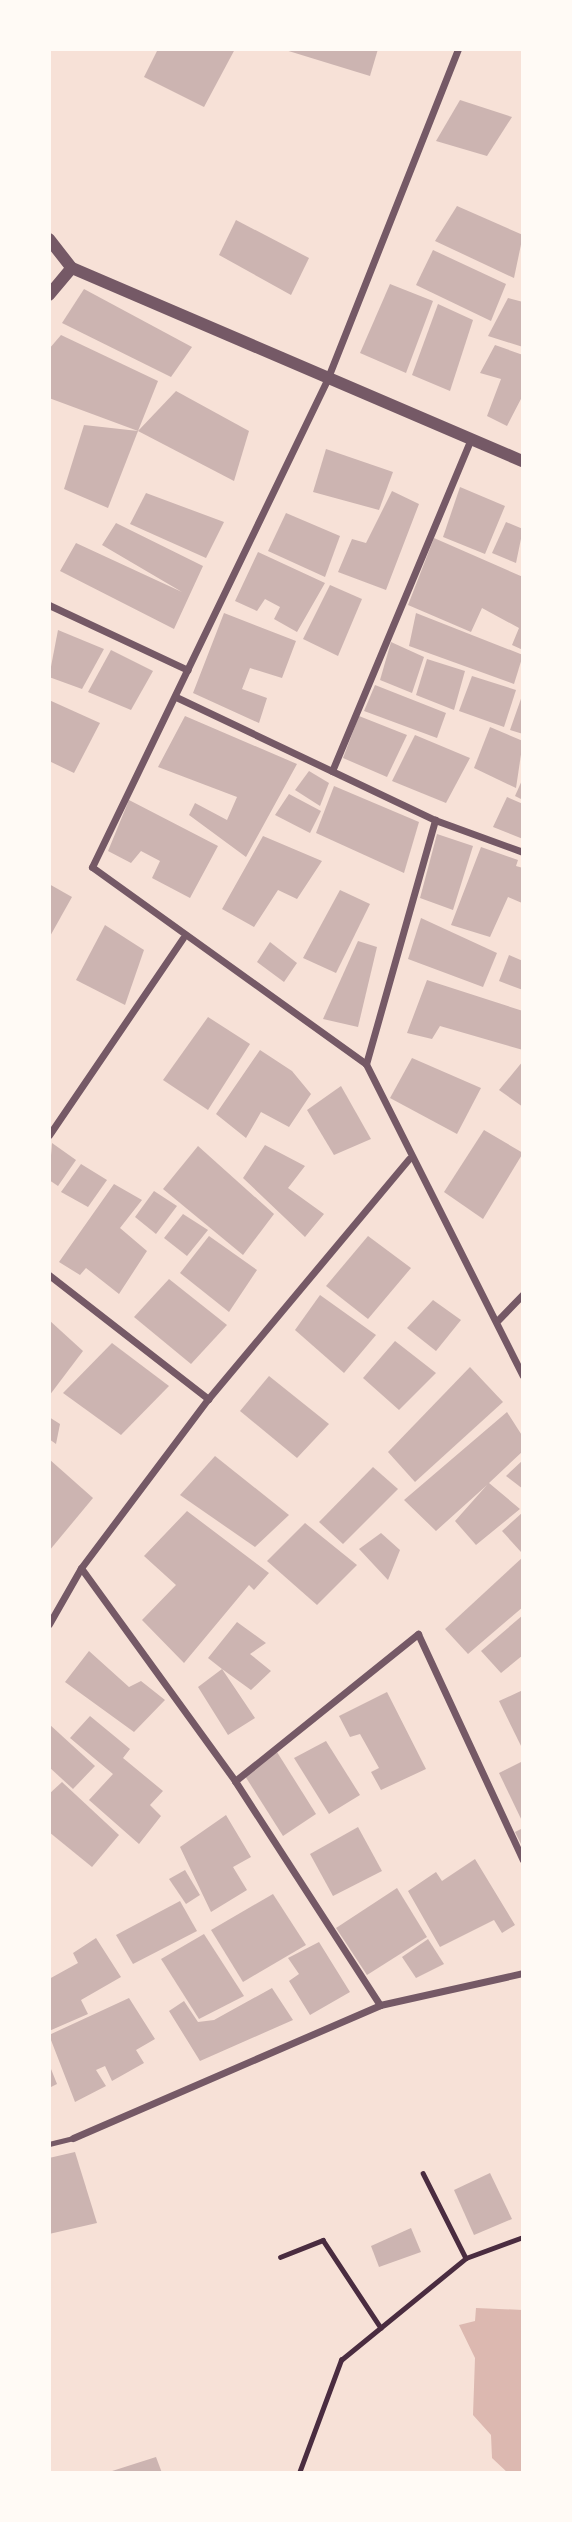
<!DOCTYPE html>
<html>
<head>
<meta charset="utf-8">
<style>
	body { margin:0 }
	#map { position:relative; width:572px; height:2522px; overflow:hidden; background:#f7e1d7; font-family:"Playfair Display",serif }
	div>[style] { position:absolute }
	.water>* { inset:0; background:#dcb8b0 }
	.building>* { inset:0; background:#ccb4b1 }
	.path>* { height:4.5px; margin:-2.25px; padding:0 2.25px; transform-origin:2.25px; border-radius:2.25px; background:#4a2c40 }
	.service>* { height:5px; margin:-2.5px; padding:0 2.5px; transform-origin:2.5px; border-radius:2.5px; background:#755966 }
	.minor>* { height:7px; margin:-3.5px; padding:0 3.5px; transform-origin:3.5px; border-radius:3.5px; background:#755966 }
	.tertiary>* { height:12px; margin:-6px; padding:0 6px; transform-origin:6px; border-radius:6px; background:#755966 }
	span { translate:-50% -50%; white-space:nowrap; text-align:center; line-height:1.15; -webkit-text-stroke:5px #fffaf5; paint-order:stroke }
	.frame { position:absolute; inset:0; border:51px solid #fffaf5; pointer-events:none }
</style>
</head>
<body>
<div id="map">
	<div class="water">
		<i style="clip-path:polygon(476px 2308px,523px 2310px,523px 2473px,508px 2473px,492px 2458px,491px 2435px,473px 2415px,475px 2358px,459px 2325px,475px 2321px)"></i>
	</div>
	<div class="building">
		<i style="clip-path:polygon(158px 49px,235px 49px,204px 107px,144px 77px)"></i>
		<i style="clip-path:polygon(282px 49px,378px 49px,370px 76px)"></i>
		<i style="clip-path:polygon(460px 100px,512px 117px,487px 156px,436px 141px)"></i>
		<i style="clip-path:polygon(457px 206px,523px 235px,514px 278px,435px 241px)"></i>
		<i style="clip-path:polygon(236px 220px,309px 258px,291px 295px,219px 255px)"></i>
		<i style="clip-path:polygon(433px 250px,506px 284px,491px 321px,416px 285px)"></i>
		<i style="clip-path:polygon(390px 284px,433px 301px,406px 373px,360px 353px)"></i>
		<i style="clip-path:polygon(84px 289px,192px 347px,171px 377px,62px 323px)"></i>
		<i style="clip-path:polygon(508px 298px,523px 302px,523px 347px,488px 336px)"></i>
		<i style="clip-path:polygon(438px 304px,473px 320px,450px 391px,412px 375px)"></i>
		<i style="clip-path:polygon(61px 335px,158px 381px,138px 431px,49px 398px,49px 349px)"></i>
		<i style="clip-path:polygon(495px 345px,523px 355px,523px 395px,507px 426px,487px 416px,501px 379px,480px 373px)"></i>
		<i style="clip-path:polygon(176px 391px,249px 431px,234px 481px,138px 431px)"></i>
		<i style="clip-path:polygon(84px 425px,138px 431px,108px 508px,64px 489px)"></i>
		<i style="clip-path:polygon(326px 449px,393px 472px,379px 510px,313px 492px)"></i>
		<i style="clip-path:polygon(460px 487px,505px 506px,485px 554px,443px 537px)"></i>
		<i style="clip-path:polygon(392px 491px,419px 504px,386px 590px,338px 572px,352px 539px,366px 543px)"></i>
		<i style="clip-path:polygon(146px 493px,224px 522px,206px 558px,130px 524px)"></i>
		<i style="clip-path:polygon(286px 513px,340px 536px,325px 577px,268px 551px)"></i>
		<i style="clip-path:polygon(506px 522px,523px 529px,516px 563px,492px 553px)"></i>
		<i style="clip-path:polygon(116px 523px,203px 566px,174px 629px,60px 571px,76px 543px,182px 592px,102px 545px)"></i>
		<i style="clip-path:polygon(434px 538px,523px 577px,523px 650px,512px 645px,519px 628px,482px 608px,471px 632px,408px 605px)"></i>
		<i style="clip-path:polygon(258px 552px,325px 583px,297px 632px,274px 619px,280px 607px,265px 599px,257px 611px,235px 601px)"></i>
		<i style="clip-path:polygon(330px 585px,362px 599px,338px 656px,303px 639px)"></i>
		<i style="clip-path:polygon(224px 613px,296px 641px,282px 678px,250px 668px,242px 689px,267px 698px,259px 723px,193px 693px)"></i>
		<i style="clip-path:polygon(416px 613px,523px 655px,514px 684px,409px 646px)"></i>
		<i style="clip-path:polygon(58px 630px,104px 649px,82px 689px,49px 677px)"></i>
		<i style="clip-path:polygon(391px 642px,424px 657px,412px 693px,380px 680px)"></i>
		<i style="clip-path:polygon(111px 650px,153px 671px,131px 710px,88px 692px)"></i>
		<i style="clip-path:polygon(427px 659px,465px 671px,454px 710px,416px 695px)"></i>
		<i style="clip-path:polygon(472px 676px,516px 690px,504px 727px,459px 711px)"></i>
		<i style="clip-path:polygon(375px 685px,446px 713px,437px 738px,364px 711px)"></i>
		<i style="clip-path:polygon(523px 693px,523px 734px,510px 730px)"></i>
		<i style="clip-path:polygon(49px 700px,100px 723px,74px 773px,49px 761px)"></i>
		<i style="clip-path:polygon(185px 716px,297px 764px,246px 857px,189px 815px,195px 803px,227px 820px,237px 797px,158px 767px)"></i>
		<i style="clip-path:polygon(359px 716px,407px 735px,387px 777px,343px 758px)"></i>
		<i style="clip-path:polygon(490px 727px,523px 741px,516px 788px,474px 768px)"></i>
		<i style="clip-path:polygon(415px 735px,470px 758px,446px 803px,392px 781px)"></i>
		<i style="clip-path:polygon(309px 771px,329px 783px,320px 806px,295px 790px)"></i>
		<i style="clip-path:polygon(523px 778px,523px 800px,515px 796px)"></i>
		<i style="clip-path:polygon(334px 786px,419px 822px,404px 873px,316px 833px)"></i>
		<i style="clip-path:polygon(289px 794px,321px 811px,310px 833px,275px 815px)"></i>
		<i style="clip-path:polygon(507px 797px,523px 804px,523px 839px,493px 827px)"></i>
		<i style="clip-path:polygon(129px 800px,218px 846px,190px 898px,152px 878px,160px 861px,141px 851px,131px 863px,108px 851px)"></i>
		<i style="clip-path:polygon(437px 834px,473px 846px,453px 910px,420px 898px)"></i>
		<i style="clip-path:polygon(263px 836px,322px 861px,297px 899px,278px 890px,254px 927px,222px 909px)"></i>
		<i style="clip-path:polygon(481px 847px,518px 860px,516px 866px,523px 868px,522px 903px,508px 897px,490px 937px,451px 925px)"></i>
		<i style="clip-path:polygon(49px 884px,72px 897px,49px 938px)"></i>
		<i style="clip-path:polygon(340px 890px,370px 904px,336px 973px,303px 958px)"></i>
		<i style="clip-path:polygon(421px 918px,497px 953px,483px 987px,408px 959px)"></i>
		<i style="clip-path:polygon(105px 925px,144px 950px,125px 1005px,76px 980px)"></i>
		<i style="clip-path:polygon(358px 941px,377px 947px,358px 1027px,323px 1019px)"></i>
		<i style="clip-path:polygon(270px 942px,297px 963px,284px 982px,257px 962px)"></i>
		<i style="clip-path:polygon(509px 955px,523px 961px,523px 990px,499px 981px)"></i>
		<i style="clip-path:polygon(427px 980px,523px 1011px,523px 1050px,440px 1026px,432px 1039px,407px 1033px)"></i>
		<i style="clip-path:polygon(208px 1017px,250px 1044px,208px 1110px,163px 1080px)"></i>
		<i style="clip-path:polygon(260px 1050px,292px 1071px,311px 1094px,289px 1127px,261px 1112px,246px 1138px,216px 1114px)"></i>
		<i style="clip-path:polygon(412px 1058px,481px 1088px,457px 1134px,390px 1098px)"></i>
		<i style="clip-path:polygon(523px 1061px,523px 1107px,499px 1090px)"></i>
		<i style="clip-path:polygon(341px 1086px,371px 1139px,334px 1155px,307px 1110px)"></i>
		<i style="clip-path:polygon(484px 1130px,523px 1153px,483px 1219px,444px 1192px)"></i>
		<i style="clip-path:polygon(52px 1143px,76px 1160px,58px 1186px,49px 1180px)"></i>
		<i style="clip-path:polygon(265px 1145px,305px 1166px,288px 1188px,324px 1214px,305px 1237px,243px 1178px)"></i>
		<i style="clip-path:polygon(198px 1146px,274px 1214px,243px 1255px,163px 1189px)"></i>
		<i style="clip-path:polygon(81px 1164px,107px 1180px,88px 1207px,61px 1192px)"></i>
		<i style="clip-path:polygon(114px 1184px,142px 1200px,120px 1228px,147px 1251px,119px 1294px,86px 1268px,80px 1275px,59px 1262px)"></i>
		<i style="clip-path:polygon(154px 1191px,177px 1206px,156px 1234px,135px 1217px)"></i>
		<i style="clip-path:polygon(183px 1214px,208px 1230px,187px 1256px,164px 1238px)"></i>
		<i style="clip-path:polygon(209px 1236px,257px 1270px,229px 1312px,180px 1273px)"></i>
		<i style="clip-path:polygon(368px 1236px,411px 1268px,368px 1319px,326px 1286px)"></i>
		<i style="clip-path:polygon(169px 1279px,227px 1325px,191px 1364px,134px 1317px)"></i>
		<i style="clip-path:polygon(320px 1295px,376px 1335px,344px 1373px,295px 1330px)"></i>
		<i style="clip-path:polygon(433px 1300px,461px 1320px,436px 1351px,407px 1328px)"></i>
		<i style="clip-path:polygon(49px 1320px,83px 1351px,49px 1396px)"></i>
		<i style="clip-path:polygon(395px 1341px,436px 1373px,399px 1410px,363px 1378px)"></i>
		<i style="clip-path:polygon(112px 1343px,169px 1386px,121px 1435px,63px 1393px)"></i>
		<i style="clip-path:polygon(470px 1367px,503px 1402px,415px 1482px,388px 1452px)"></i>
		<i style="clip-path:polygon(269px 1376px,329px 1424px,297px 1458px,240px 1411px)"></i>
		<i style="clip-path:polygon(507px 1412px,523px 1437px,523px 1451px,489px 1483px,520px 1509px,476px 1545px,455px 1521px,487px 1485px,436px 1531px,404px 1500px)"></i>
		<i style="clip-path:polygon(49px 1417px,60px 1424px,56px 1444px,49px 1439px)"></i>
		<i style="clip-path:polygon(215px 1456px,289px 1515px,255px 1547px,180px 1495px)"></i>
		<i style="clip-path:polygon(49px 1459px,93px 1498px,49px 1551px)"></i>
		<i style="clip-path:polygon(523px 1460px,523px 1489px,506px 1476px)"></i>
		<i style="clip-path:polygon(373px 1467px,398px 1489px,343px 1544px,319px 1522px)"></i>
		<i style="clip-path:polygon(187px 1511px,269px 1573px,254px 1590px,249px 1585px,184px 1663px,142px 1620px,176px 1585px,144px 1556px)"></i>
		<i style="clip-path:polygon(523px 1512px,523px 1550px,521px 1552px,502px 1531px)"></i>
		<i style="clip-path:polygon(305px 1523px,357px 1565px,317px 1605px,267px 1561px)"></i>
		<i style="clip-path:polygon(381px 1533px,400px 1550px,388px 1580px,359px 1549px)"></i>
		<i style="clip-path:polygon(523px 1557px,523px 1607px,468px 1654px,445px 1629px)"></i>
		<i style="clip-path:polygon(523px 1615px,523px 1655px,501px 1673px,481px 1651px)"></i>
		<i style="clip-path:polygon(237px 1622px,266px 1643px,250px 1654px,271px 1671px,251px 1690px,222px 1669px,255px 1718px,228px 1735px,198px 1687px,222px 1669px,208px 1658px)"></i>
		<i style="clip-path:polygon(89px 1651px,129px 1687px,141px 1681px,165px 1700px,134px 1732px,65px 1682px)"></i>
		<i style="clip-path:polygon(523px 1690px,523px 1750px,499px 1701px)"></i>
		<i style="clip-path:polygon(387px 1692px,426px 1769px,381px 1790px,371px 1772px,379px 1768px,360px 1734px,350px 1737px,339px 1716px)"></i>
		<i style="clip-path:polygon(90px 1716px,130px 1749px,123px 1758px,163px 1791px,150px 1805px,161px 1816px,139px 1844px,89px 1800px,113px 1774px,70px 1738px)"></i>
		<i style="clip-path:polygon(49px 1724px,95px 1766px,73px 1789px,49px 1767px)"></i>
		<i style="clip-path:polygon(326px 1741px,360px 1795px,329px 1814px,294px 1758px)"></i>
		<i style="clip-path:polygon(277px 1752px,316px 1814px,283px 1836px,245px 1776px)"></i>
		<i style="clip-path:polygon(523px 1761px,523px 1823px,499px 1773px)"></i>
		<i style="clip-path:polygon(62px 1782px,119px 1835px,92px 1867px,49px 1832px,49px 1794px)"></i>
		<i style="clip-path:polygon(226px 1815px,251px 1857px,233px 1867px,247px 1890px,211px 1912px,180px 1847px)"></i>
		<i style="clip-path:polygon(358px 1827px,382px 1871px,333px 1896px,310px 1854px)"></i>
		<i style="clip-path:polygon(523px 1828px,523px 1848px,515px 1832px)"></i>
		<i style="clip-path:polygon(475px 1859px,515px 1925px,502px 1933px,494px 1920px,440px 1947px,408px 1891px,436px 1872px,442px 1881px)"></i>
		<i style="clip-path:polygon(185px 1870px,200px 1895px,186px 1904px,169px 1879px)"></i>
		<i style="clip-path:polygon(397px 1888px,427px 1937px,367px 1975px,336px 1928px)"></i>
		<i style="clip-path:polygon(273px 1894px,306px 1945px,243px 1982px,211px 1930px)"></i>
		<i style="clip-path:polygon(180px 1901px,197px 1931px,133px 1964px,116px 1935px)"></i>
		<i style="clip-path:polygon(204px 1934px,244px 1996px,199px 2019px,161px 1959px)"></i>
		<i style="clip-path:polygon(96px 1938px,121px 1977px,81px 2000px,88px 2014px,49px 2031px,49px 1979px,78px 1963px,73px 1953px)"></i>
		<i style="clip-path:polygon(428px 1939px,444px 1964px,416px 1978px,402px 1957px)"></i>
		<i style="clip-path:polygon(319px 1942px,350px 1992px,310px 2015px,289px 1981px,299px 1974px,288px 1958px)"></i>
		<i style="clip-path:polygon(272px 1988px,293px 2020px,200px 2061px,169px 2011px,184px 2001px,198px 2022px,214px 2020px)"></i>
		<i style="clip-path:polygon(129px 1998px,155px 2039px,136px 2050px,144px 2063px,112px 2081px,105px 2066px,96px 2070px,106px 2086px,75px 2102px,49px 2035px)"></i>
		<i style="clip-path:polygon(49px 2064px,57px 2084px,49px 2088px)"></i>
		<i style="clip-path:polygon(75px 2152px,97px 2223px,49px 2234px,49px 2158px)"></i>
		<i style="clip-path:polygon(490px 2173px,512px 2219px,474px 2235px,454px 2190px)"></i>
		<i style="clip-path:polygon(411px 2228px,421px 2252px,379px 2267px,371px 2246px)"></i>
		<i style="clip-path:polygon(156px 2457px,162px 2473px,109px 2473px,109px 2472px)"></i>
	</div>
	<div class="path">
		<i style="left:423px;top:2173px;width:95px;rotate:63.2deg"></i>
		<i style="left:280px;top:2257px;width:46px;rotate:-21.6deg"></i>
		<i style="left:323px;top:2240px;width:105px;rotate:56.6deg"></i>
		<i style="left:299px;top:2473px;width:121px;rotate:-69.6deg"></i>
		<i style="left:341px;top:2360px;width:161px;rotate:-39.2deg"></i>
		<i style="left:466px;top:2258px;width:61px;rotate:-20.2deg"></i>
	</div>
	<div class="service">
		<i style="left:49px;top:2144px;width:25px;rotate:-14deg"></i>
	</div>
	<div class="minor">
		<i style="left:458px;top:49px;width:354px;rotate:111.6deg"></i>
		<i style="left:328px;top:378px;width:543px;rotate:115.76deg"></i>
		<i style="left:92px;top:867px;width:337px;rotate:35.7deg"></i>
		<i style="left:366px;top:1064px;width:349px;rotate:63.3deg"></i>
		<i style="left:49px;top:605px;width:153px;rotate:25.1deg"></i>
		<i style="left:176px;top:697px;width:287px;rotate:25.4deg"></i>
		<i style="left:435px;top:820px;width:94px;rotate:20deg"></i>
		<i style="left:332px;top:771px;width:361px;rotate:-67.3deg"></i>
		<i style="left:366px;top:1064px;width:254px;rotate:-74.2deg"></i>
		<i style="left:49px;top:1135px;width:238px;rotate:-55.8deg"></i>
		<i style="left:49px;top:1275px;width:202px;rotate:37.9deg"></i>
		<i style="left:498px;top:1320px;width:36px;rotate:-46deg"></i>
		<i style="left:81px;top:1568px;width:263px;rotate:54.1deg"></i>
		<i style="left:235px;top:1781px;width:235px;rotate:-38.8deg"></i>
		<i style="left:418px;top:1634px;width:249px;rotate:65.1deg"></i>
		<i style="left:49px;top:1624px;width:64px;rotate:-60.3deg"></i>
		<i style="left:81px;top:1568px;width:211px;rotate:-53.1deg"></i>
		<i style="left:208px;top:1399px;width:313px;rotate:-50.1deg"></i>
		<i style="left:235px;top:1781px;width:267px;rotate:57.1deg"></i>
		<i style="left:73px;top:2138px;width:335px;rotate:-23.4deg"></i>
		<i style="left:380px;top:2005px;width:147px;rotate:-12.6deg"></i>
	</div>
	<div class="tertiary">
		<i style="left:49px;top:239px;width:37px;rotate:52deg"></i>
		<i style="left:72px;top:268px;width:491px;rotate:23.2deg"></i>
		<i style="left:49px;top:295px;width:35px;rotate:-50deg"></i>
	</div>
	<div class="frame"></div>
</div>
</body>
</html>
